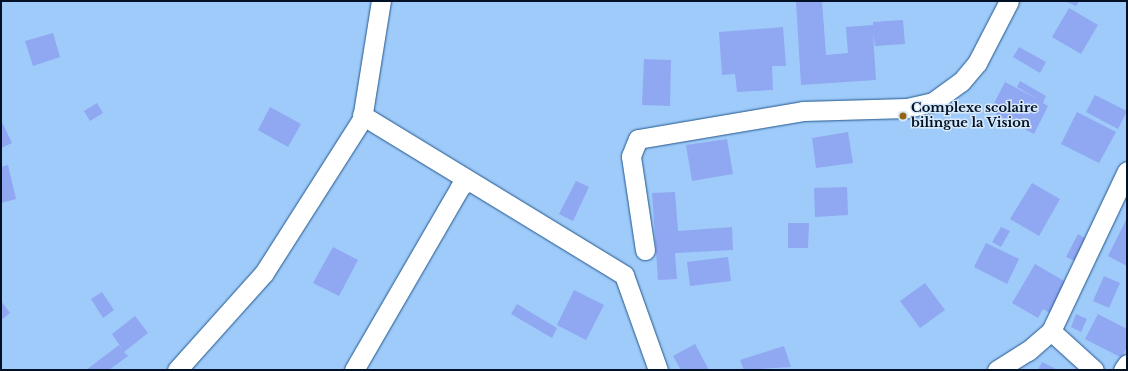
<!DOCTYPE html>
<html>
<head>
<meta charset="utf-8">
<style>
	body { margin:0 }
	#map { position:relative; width:1128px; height:371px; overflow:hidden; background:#9fcbfa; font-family:"Libre Baskerville",serif }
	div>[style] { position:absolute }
	.building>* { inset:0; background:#90a7f2 }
	.roads { filter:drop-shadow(0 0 1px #22578b) drop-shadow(0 0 1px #22578b) }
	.minor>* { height:19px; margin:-9.5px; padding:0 9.5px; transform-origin:9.5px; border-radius:9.5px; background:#fff }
	.dots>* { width:11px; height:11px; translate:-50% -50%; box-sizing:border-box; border:2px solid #d8e9fb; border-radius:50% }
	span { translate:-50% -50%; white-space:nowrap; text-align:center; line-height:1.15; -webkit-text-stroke:3px #d8e9fb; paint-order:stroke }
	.poi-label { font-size:13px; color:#001025; font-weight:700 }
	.left { translate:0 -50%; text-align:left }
	.frame { position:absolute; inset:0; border:2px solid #001025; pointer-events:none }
</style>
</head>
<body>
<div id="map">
	<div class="building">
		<i style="clip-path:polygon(796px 1px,822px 1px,826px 55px,848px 53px,846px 27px,873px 25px,873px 22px,903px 20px,905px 44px,875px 46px,873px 33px,876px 80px,801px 85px)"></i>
		<i style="clip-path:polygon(1065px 1px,1079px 1px,1076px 6px)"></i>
		<i style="clip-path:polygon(1069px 8px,1098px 25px,1081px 54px,1052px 37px)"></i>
		<i style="clip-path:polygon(783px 27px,786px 66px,772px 66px,773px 90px,737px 92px,735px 74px,722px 75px,719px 32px)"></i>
		<i style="clip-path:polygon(53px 33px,60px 57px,33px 66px,25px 41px)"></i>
		<i style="clip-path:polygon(1019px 47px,1046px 62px,1040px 73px,1013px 57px)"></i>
		<i style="clip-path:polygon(644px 59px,671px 60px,670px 106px,642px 105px)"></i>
		<i style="clip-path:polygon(1020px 81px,1046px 96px,1043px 103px,1048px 106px,1034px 134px,990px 111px,1005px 82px,1041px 101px,1017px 87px)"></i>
		<i style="clip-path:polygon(1095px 95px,1127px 111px,1118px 129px,1086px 112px)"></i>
		<i style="clip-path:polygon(97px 103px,103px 113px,90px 121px,84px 111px)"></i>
		<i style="clip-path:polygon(270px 107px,301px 124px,288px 147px,258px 130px)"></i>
		<i style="clip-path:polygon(1077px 112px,1116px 132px,1099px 163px,1061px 144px)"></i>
		<i style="clip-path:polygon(1px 120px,12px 143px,1px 148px)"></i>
		<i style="clip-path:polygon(848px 132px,853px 163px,816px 168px,812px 138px)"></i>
		<i style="clip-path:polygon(727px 139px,733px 174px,692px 181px,686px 145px)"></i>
		<i style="clip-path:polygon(8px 165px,16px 199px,1px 203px,1px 167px)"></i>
		<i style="clip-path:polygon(576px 181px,589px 187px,573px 221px,559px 214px)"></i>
		<i style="clip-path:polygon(1032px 183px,1060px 199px,1039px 236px,1010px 219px)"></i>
		<i style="clip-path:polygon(847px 187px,848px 215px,815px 217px,814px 188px)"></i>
		<i style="clip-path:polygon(675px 192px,678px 231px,732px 227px,733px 250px,675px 253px,677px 279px,658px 280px,652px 193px)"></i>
		<i style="clip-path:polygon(1127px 218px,1127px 266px,1108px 256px)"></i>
		<i style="clip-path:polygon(788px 223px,809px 223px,808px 248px,788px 248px)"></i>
		<i style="clip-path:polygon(1001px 227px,1010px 231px,1001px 247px,992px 242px)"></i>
		<i style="clip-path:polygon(1078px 234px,1088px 240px,1077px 262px,1066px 257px)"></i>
		<i style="clip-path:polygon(986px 243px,1019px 259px,1007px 284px,974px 267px)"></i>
		<i style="clip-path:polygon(333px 247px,358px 260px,339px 296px,313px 283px)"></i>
		<i style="clip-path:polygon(728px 257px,731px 281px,690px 286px,687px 262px)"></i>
		<i style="clip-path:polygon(1035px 264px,1071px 285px,1053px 315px,1043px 309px,1038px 318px,1012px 303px)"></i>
		<i style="clip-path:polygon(1104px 276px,1120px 283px,1109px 308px,1093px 301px)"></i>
		<i style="clip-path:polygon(925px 283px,945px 310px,920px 328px,900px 301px)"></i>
		<i style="clip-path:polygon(574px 290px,604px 305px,586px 340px,557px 325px)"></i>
		<i style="clip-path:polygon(102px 292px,114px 310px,103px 318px,91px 299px)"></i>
		<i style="clip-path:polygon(1px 301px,10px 313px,1px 320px)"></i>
		<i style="clip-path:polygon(517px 304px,557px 328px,552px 338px,511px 314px)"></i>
		<i style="clip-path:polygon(1076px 314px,1087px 319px,1081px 332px,1071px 327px)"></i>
		<i style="clip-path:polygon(1098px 314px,1127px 329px,1127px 347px,1122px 358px,1085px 339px)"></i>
		<i style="clip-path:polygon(135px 316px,148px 333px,124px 352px,128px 356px,109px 370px,86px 370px,119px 345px,123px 350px,112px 334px)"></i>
		<i style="clip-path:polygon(695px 344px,709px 370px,681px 370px,673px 356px)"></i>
		<i style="clip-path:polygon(784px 346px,791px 367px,744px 370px,740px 360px)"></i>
		<i style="clip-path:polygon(1042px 362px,1058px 370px,1038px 370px)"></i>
	</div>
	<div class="roads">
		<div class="minor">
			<i style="left:362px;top:115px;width:307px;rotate:31.4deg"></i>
			<i style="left:624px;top:275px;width:101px;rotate:70.3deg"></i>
			<i style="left:645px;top:250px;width:95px;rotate:-98.5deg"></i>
			<i style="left:631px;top:156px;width:18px;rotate:-68deg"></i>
			<i style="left:638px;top:139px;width:167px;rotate:-9.6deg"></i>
			<i style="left:803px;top:111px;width:104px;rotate:-1.7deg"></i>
			<i style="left:907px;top:108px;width:27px;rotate:-13deg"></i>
			<i style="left:933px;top:102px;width:34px;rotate:-36deg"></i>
			<i style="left:961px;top:82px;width:25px;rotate:-50deg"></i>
			<i style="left:977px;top:63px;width:70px;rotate:-62.7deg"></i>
			<i style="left:1051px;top:331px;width:58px;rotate:42.2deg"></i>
			<i style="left:177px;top:370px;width:130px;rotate:-48.1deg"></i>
			<i style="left:264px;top:273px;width:183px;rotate:-57.5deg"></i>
			<i style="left:362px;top:119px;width:120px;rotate:-80.9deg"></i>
			<i style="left:354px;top:370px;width:211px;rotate:-59.9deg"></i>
			<i style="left:460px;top:187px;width:10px;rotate:-37deg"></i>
			<i style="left:997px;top:370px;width:36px;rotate:-32deg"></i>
			<i style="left:1028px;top:351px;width:30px;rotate:-41deg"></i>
			<i style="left:1051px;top:331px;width:177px;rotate:-64.6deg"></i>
			<i style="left:1123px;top:370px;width:7px;rotate:-56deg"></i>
		</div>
	</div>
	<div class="dots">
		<i style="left:903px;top:116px;background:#956216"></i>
	</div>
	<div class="poi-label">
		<span class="left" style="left:911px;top:116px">Complexe scolaire<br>bilingue la Vision</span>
	</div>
	<div class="frame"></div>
</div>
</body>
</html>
